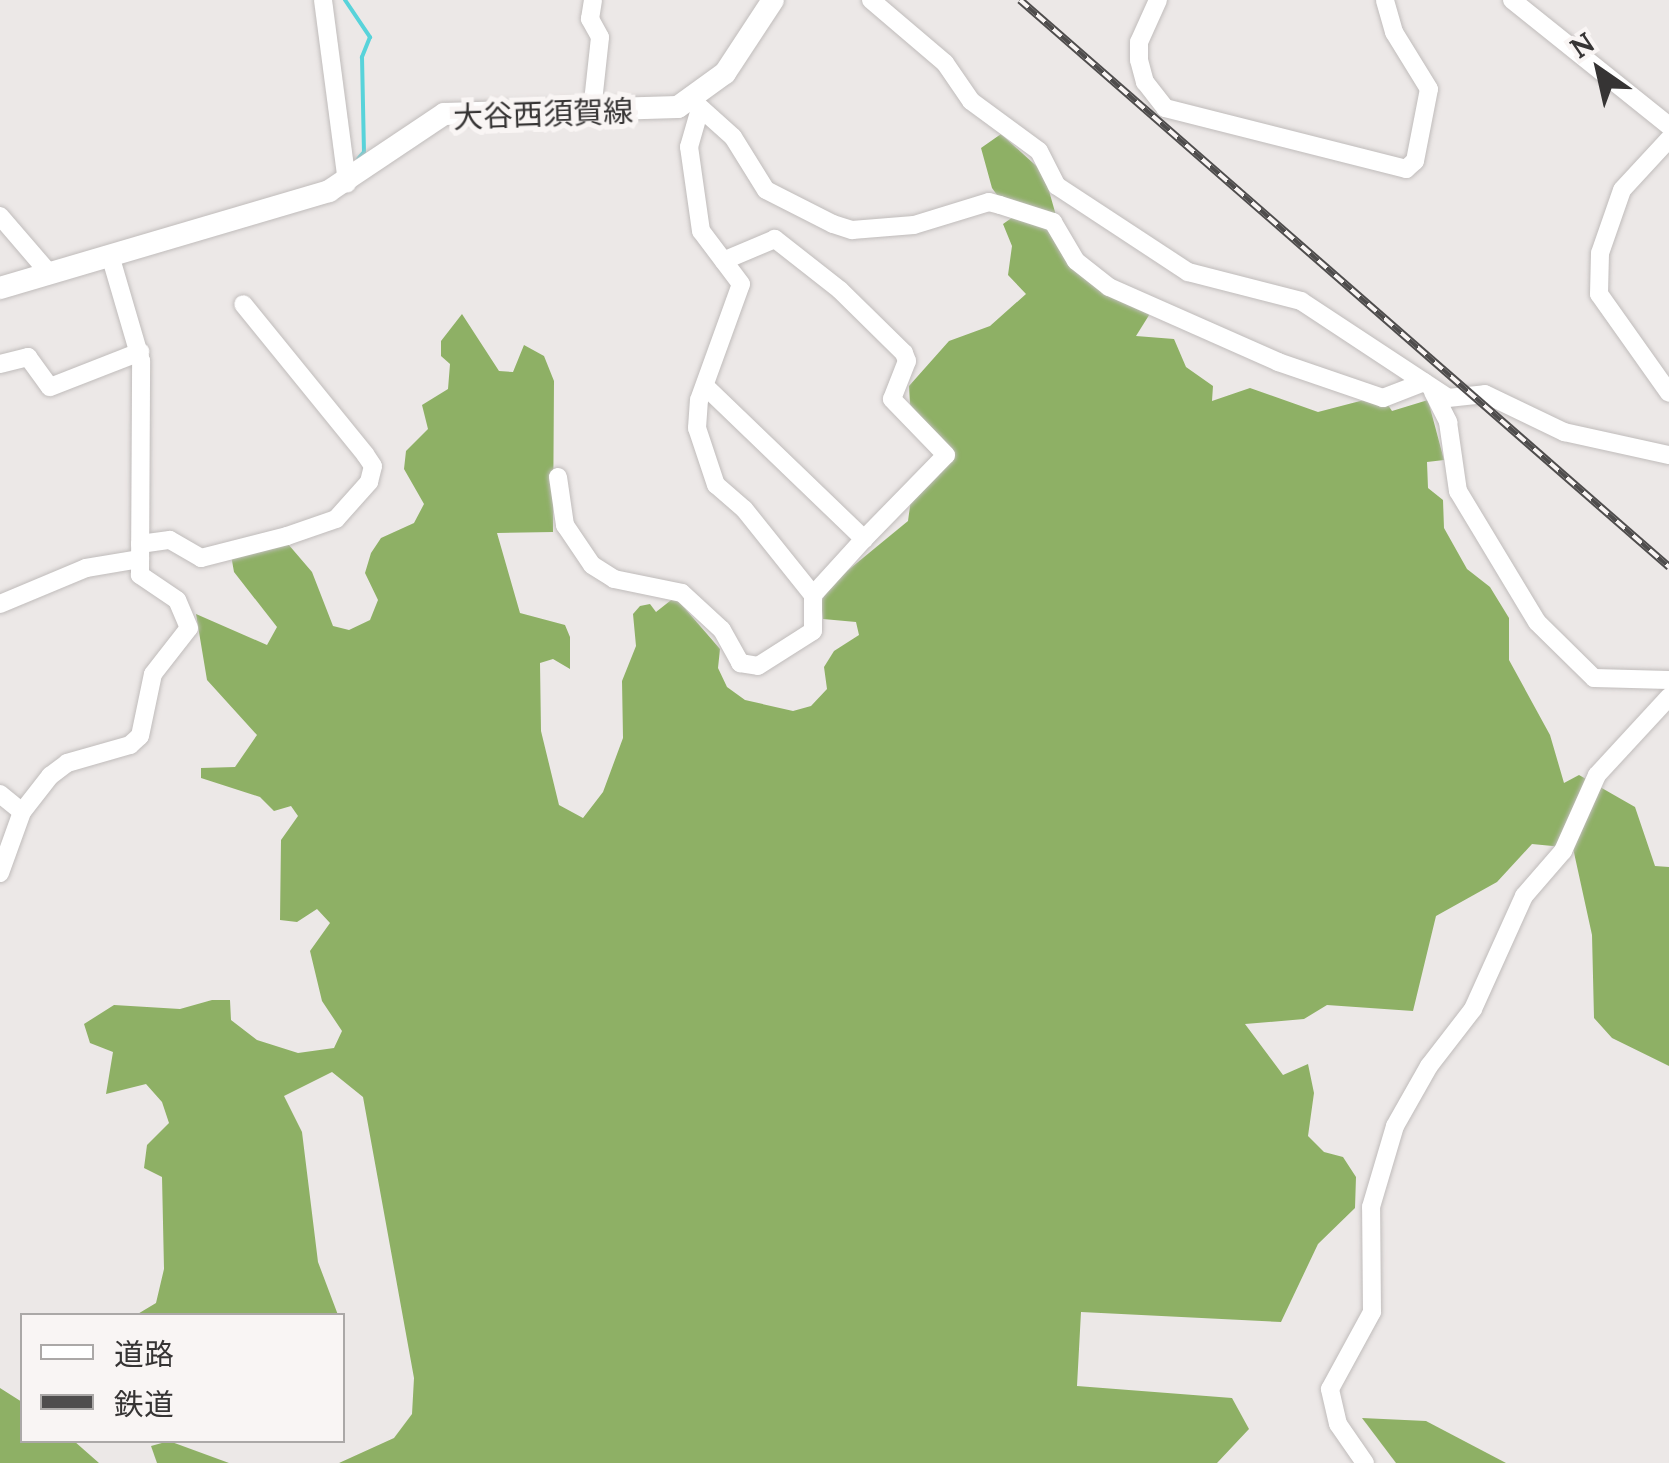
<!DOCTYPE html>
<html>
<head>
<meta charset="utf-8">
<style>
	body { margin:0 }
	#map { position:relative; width:1669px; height:1463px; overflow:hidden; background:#ece8e7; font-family:Lora,"Noto Sans JP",serif }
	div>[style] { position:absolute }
	.forest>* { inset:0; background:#8eb065 }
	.stream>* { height:4px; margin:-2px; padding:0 2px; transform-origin:2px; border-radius:2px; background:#58d3da }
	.roads { filter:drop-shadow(0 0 2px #c0bcbb) drop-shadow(0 0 2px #c0bcbb) }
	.minor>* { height:18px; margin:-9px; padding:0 9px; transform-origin:9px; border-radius:9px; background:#fff }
	.major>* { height:22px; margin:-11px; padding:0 11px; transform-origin:11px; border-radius:11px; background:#fff }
	.rail>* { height:8px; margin-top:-4px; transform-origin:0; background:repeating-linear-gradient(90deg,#f9f5f4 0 11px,#4f4d4d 0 22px); box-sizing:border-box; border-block:2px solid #4f4d4d }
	span { translate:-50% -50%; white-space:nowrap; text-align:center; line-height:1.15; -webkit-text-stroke:10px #f9f5f4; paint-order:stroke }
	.street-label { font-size:30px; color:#363434 }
	.legend { position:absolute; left:20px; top:1313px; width:325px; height:130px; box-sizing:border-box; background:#f9f5f4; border:2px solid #aba8a7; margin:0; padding:12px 18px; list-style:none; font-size:30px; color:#363434 }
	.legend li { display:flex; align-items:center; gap:20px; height:50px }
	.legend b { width:50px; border:2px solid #aba8a7 }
	.north { position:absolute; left:1549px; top:20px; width:100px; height:100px; -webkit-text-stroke:8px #f9f5f4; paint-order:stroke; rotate:326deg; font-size:28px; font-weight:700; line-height:40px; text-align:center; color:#363434 }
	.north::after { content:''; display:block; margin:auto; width:35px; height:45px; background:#363434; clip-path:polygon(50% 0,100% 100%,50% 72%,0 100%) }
</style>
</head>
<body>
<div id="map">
	<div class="forest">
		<i style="clip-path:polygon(1001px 134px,1044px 173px,1068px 258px,1151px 312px,1136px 336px,1174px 339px,1186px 367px,1213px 386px,1212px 401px,1250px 388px,1318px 412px,1364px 400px,1386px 402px,1392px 411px,1428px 400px,1444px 460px,1427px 462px,1428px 488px,1443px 500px,1444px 528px,1467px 569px,1490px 587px,1509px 618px,1509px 660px,1550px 735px,1564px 783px,1579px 775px,1635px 807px,1655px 866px,1669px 867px,1669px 1066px,1612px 1038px,1594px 1018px,1592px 935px,1573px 848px,1532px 844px,1497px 882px,1436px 916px,1413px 1011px,1327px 1005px,1304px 1019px,1245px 1024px,1283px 1075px,1308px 1064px,1314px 1093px,1308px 1136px,1324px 1152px,1343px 1157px,1356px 1177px,1355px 1208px,1318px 1244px,1281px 1322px,1081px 1312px,1077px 1386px,1232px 1398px,1249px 1429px,1217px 1463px,339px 1463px,394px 1438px,412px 1414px,414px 1378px,363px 1097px,332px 1072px,284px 1096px,302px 1132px,318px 1262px,338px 1315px,136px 1315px,156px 1303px,164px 1269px,162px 1177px,144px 1168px,147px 1145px,169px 1123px,162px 1102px,146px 1084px,106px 1094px,113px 1052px,90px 1043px,84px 1024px,114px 1005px,180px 1009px,212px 1000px,230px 1000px,231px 1020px,257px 1040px,298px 1053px,334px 1048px,342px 1031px,322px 1001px,310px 951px,330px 923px,317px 909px,297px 922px,280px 920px,281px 840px,298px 816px,291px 806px,274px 811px,260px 797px,201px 778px,201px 768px,235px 767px,257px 735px,207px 680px,196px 614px,267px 645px,277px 627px,234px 572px,231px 555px,288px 544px,312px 572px,333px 626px,349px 630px,370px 620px,378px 600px,365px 573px,371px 553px,381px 538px,414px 523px,424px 504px,404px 469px,406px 451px,428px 429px,422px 405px,448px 389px,450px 364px,441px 356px,441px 341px,462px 314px,499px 371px,513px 372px,524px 345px,544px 356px,554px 381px,553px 532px,497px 533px,520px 613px,565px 625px,570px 637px,570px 669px,553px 659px,540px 663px,541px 731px,559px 805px,583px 818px,603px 792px,623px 738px,622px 681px,636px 646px,633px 614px,640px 606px,650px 604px,656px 612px,675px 597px,720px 649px,718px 668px,727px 687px,745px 700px,793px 711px,811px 706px,827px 689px,824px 667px,834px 651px,859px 635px,856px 622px,823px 619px,821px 602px,830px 585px,908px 521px,911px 499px,945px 463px,910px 404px,909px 386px,949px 341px,990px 326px,1026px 294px,1008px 275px,1012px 246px,1003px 224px,1013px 217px,992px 188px,981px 148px)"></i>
		<i style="clip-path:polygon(0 1388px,22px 1402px,22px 1440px,74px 1441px,99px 1463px,0 1463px)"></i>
		<i style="clip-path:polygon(1362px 1418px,1426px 1421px,1506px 1463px,1396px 1463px)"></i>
		<i style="clip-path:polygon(169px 1441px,229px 1463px,157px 1463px,151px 1446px)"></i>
	</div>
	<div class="stream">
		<i style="left:345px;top:0;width:45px;rotate:56deg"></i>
		<i style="left:370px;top:37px;width:22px;rotate:112deg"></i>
		<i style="left:362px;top:57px;width:95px;rotate:88.8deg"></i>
		<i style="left:364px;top:152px;width:9px;rotate:131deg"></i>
	</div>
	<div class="roads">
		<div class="minor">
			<i style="left:323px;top:0;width:185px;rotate:82.5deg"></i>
			<i style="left:871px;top:0;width:97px;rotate:40.4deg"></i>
			<i style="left:945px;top:63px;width:46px;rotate:55.6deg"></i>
			<i style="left:971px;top:101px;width:84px;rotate:36.3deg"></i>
			<i style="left:1039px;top:151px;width:39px;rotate:63deg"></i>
			<i style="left:1057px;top:186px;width:157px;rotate:33.3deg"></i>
			<i style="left:1188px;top:272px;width:117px;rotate:14.4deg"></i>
			<i style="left:1301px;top:301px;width:176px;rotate:33.4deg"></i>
			<i style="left:1448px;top:398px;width:37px;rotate:-6deg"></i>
			<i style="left:1485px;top:394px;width:88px;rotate:25.7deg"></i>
			<i style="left:1564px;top:432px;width:107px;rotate:12.4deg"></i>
			<i style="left:1158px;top:0;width:46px;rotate:114.3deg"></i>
			<i style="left:1139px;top:42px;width:18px;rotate:90deg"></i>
			<i style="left:1139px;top:60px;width:23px;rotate:75deg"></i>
			<i style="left:1145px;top:82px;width:33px;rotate:52deg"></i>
			<i style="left:1165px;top:108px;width:249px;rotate:14.2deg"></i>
			<i style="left:1406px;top:169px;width:12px;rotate:-42deg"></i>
			<i style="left:1415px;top:161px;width:73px;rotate:-79deg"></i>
			<i style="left:1429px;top:89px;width:67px;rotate:-121.6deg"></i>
			<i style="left:1394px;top:32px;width:33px;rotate:-106deg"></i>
			<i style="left:1512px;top:0;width:201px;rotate:38.7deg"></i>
			<i style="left:694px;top:102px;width:52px;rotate:41.9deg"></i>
			<i style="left:733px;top:137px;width:62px;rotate:58.1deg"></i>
			<i style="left:766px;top:190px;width:75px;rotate:26.9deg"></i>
			<i style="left:833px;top:224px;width:20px;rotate:18deg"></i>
			<i style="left:852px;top:230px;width:62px;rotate:-4.6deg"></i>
			<i style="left:914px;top:225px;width:78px;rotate:-17deg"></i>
			<i style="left:989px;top:202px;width:11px;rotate:15deg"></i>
			<i style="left:1000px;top:205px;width:56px;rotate:17.8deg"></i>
			<i style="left:1053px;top:222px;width:45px;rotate:59.5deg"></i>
			<i style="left:1076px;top:261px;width:42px;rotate:38.2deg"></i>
			<i style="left:1109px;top:287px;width:185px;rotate:23.9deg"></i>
			<i style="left:1278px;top:362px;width:111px;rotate:18.9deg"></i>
			<i style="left:1383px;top:398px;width:44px;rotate:-21.3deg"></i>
			<i style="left:592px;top:111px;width:74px;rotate:-83.8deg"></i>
			<i style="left:600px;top:37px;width:21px;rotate:-119deg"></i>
			<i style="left:590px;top:19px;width:19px;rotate:-81deg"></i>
			<i style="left:1669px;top:139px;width:69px;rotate:132.7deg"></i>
			<i style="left:1622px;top:190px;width:67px;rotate:109.2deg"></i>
			<i style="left:1600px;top:253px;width:41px;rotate:91.4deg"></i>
			<i style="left:1599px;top:294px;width:121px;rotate:54.7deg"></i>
			<i style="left:0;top:216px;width:75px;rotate:49.3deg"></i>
			<i style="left:0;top:364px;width:29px;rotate:-14deg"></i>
			<i style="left:28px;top:357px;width:37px;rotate:54deg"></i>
			<i style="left:50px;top:387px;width:97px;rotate:-21.3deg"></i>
			<i style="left:705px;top:386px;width:221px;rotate:43.9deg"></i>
			<i style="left:864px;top:539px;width:117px;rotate:-45.7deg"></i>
			<i style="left:946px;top:455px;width:78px;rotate:-134deg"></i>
			<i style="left:892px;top:399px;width:41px;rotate:-68.5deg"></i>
			<i style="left:907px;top:361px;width:9px;rotate:-111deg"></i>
			<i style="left:904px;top:353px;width:90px;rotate:-135.5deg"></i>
			<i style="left:840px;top:290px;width:83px;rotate:-141.9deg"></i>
			<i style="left:775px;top:239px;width:56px;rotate:157.1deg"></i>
			<i style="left:1433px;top:392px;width:34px;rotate:63deg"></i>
			<i style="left:1448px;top:422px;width:70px;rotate:81.8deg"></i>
			<i style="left:1458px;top:491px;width:153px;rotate:58.9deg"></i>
			<i style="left:1537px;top:622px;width:80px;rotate:44.5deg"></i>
			<i style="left:1594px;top:678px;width:75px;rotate:1.5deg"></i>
			<i style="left:558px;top:477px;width:49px;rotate:81.7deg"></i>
			<i style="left:565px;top:525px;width:48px;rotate:56deg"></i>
			<i style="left:592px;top:565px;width:26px;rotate:32deg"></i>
			<i style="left:614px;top:579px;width:69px;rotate:11.6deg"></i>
			<i style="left:682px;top:593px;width:54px;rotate:42.8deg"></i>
			<i style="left:722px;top:630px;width:38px;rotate:61deg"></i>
			<i style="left:740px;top:663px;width:18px;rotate:9deg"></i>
			<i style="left:758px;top:666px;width:65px;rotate:-32.5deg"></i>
			<i style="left:813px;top:631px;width:36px;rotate:-90deg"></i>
			<i style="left:813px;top:595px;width:110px;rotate:-128.7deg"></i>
			<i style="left:744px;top:509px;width:37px;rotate:-139deg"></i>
			<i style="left:716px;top:485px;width:60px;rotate:-108.4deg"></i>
			<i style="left:697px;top:428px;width:28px;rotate:-86deg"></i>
			<i style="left:699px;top:400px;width:123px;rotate:-70.1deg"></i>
			<i style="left:741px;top:284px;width:66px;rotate:-127deg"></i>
			<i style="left:701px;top:231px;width:85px;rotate:-98.1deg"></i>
			<i style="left:689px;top:147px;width:35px;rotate:-74deg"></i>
			<i style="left:140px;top:544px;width:30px;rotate:-8deg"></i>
			<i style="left:170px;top:540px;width:36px;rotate:30deg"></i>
			<i style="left:201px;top:558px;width:89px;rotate:-14.3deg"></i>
			<i style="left:287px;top:536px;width:52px;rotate:-19.1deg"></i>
			<i style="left:336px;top:519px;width:50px;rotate:-48.3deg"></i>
			<i style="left:369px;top:482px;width:16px;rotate:-76deg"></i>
			<i style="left:373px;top:466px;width:14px;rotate:-124deg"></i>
			<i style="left:365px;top:454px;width:193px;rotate:-129.1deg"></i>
			<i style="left:813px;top:595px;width:76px;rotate:-47.7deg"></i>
			<i style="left:0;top:604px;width:93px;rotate:-22.7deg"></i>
			<i style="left:86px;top:568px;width:55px;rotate:-9.5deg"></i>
			<i style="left:0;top:794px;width:28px;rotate:39deg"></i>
			<i style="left:0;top:873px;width:65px;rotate:-70.2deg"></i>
			<i style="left:22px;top:812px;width:46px;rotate:-52.1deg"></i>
			<i style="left:50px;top:776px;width:21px;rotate:-37deg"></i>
			<i style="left:67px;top:763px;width:66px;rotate:-15.9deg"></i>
			<i style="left:130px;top:745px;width:13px;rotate:-42deg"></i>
			<i style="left:140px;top:736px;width:63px;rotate:-78.2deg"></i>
			<i style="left:153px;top:674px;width:58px;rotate:-52deg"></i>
			<i style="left:189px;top:628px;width:30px;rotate:-113deg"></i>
			<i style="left:177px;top:600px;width:45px;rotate:-146deg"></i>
			<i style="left:140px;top:575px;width:214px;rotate:-89.7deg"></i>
			<i style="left:141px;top:361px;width:110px;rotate:-106.3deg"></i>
			<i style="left:1365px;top:1463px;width:47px;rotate:-124.7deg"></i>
			<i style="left:1338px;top:1424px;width:36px;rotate:-103deg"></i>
			<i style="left:1330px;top:1389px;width:88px;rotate:-61.4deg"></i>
			<i style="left:1372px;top:1312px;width:105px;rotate:-90.5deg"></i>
			<i style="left:1371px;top:1207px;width:84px;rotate:-73.5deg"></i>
			<i style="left:1395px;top:1126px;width:69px;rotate:-60.5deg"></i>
			<i style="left:1429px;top:1066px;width:72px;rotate:-52.3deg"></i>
			<i style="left:1473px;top:1009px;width:124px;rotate:-65.7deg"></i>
			<i style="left:1524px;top:896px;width:60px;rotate:-49.1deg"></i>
			<i style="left:1563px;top:851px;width:83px;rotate:-65.9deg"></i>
			<i style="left:1597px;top:775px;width:106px;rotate:-47.3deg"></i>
		</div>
		<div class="major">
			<i style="left:0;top:288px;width:343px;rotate:-16.4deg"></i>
			<i style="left:329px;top:191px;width:138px;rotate:-33.8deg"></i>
			<i style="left:444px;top:114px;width:234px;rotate:-1.7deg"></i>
			<i style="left:678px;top:107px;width:58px;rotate:-35.9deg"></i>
			<i style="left:725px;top:73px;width:87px;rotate:-56.7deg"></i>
		</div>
	</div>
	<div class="rail">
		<i style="left:1020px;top:0;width:862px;rotate:41.14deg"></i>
	</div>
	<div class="street-label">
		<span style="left:543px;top:114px;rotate:-2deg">大谷西須賀線</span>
	</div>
	<ul class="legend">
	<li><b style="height:12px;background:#fff"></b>道路</li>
	<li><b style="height:12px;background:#4f4d4d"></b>鉄道</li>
	</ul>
	<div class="north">N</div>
</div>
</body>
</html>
